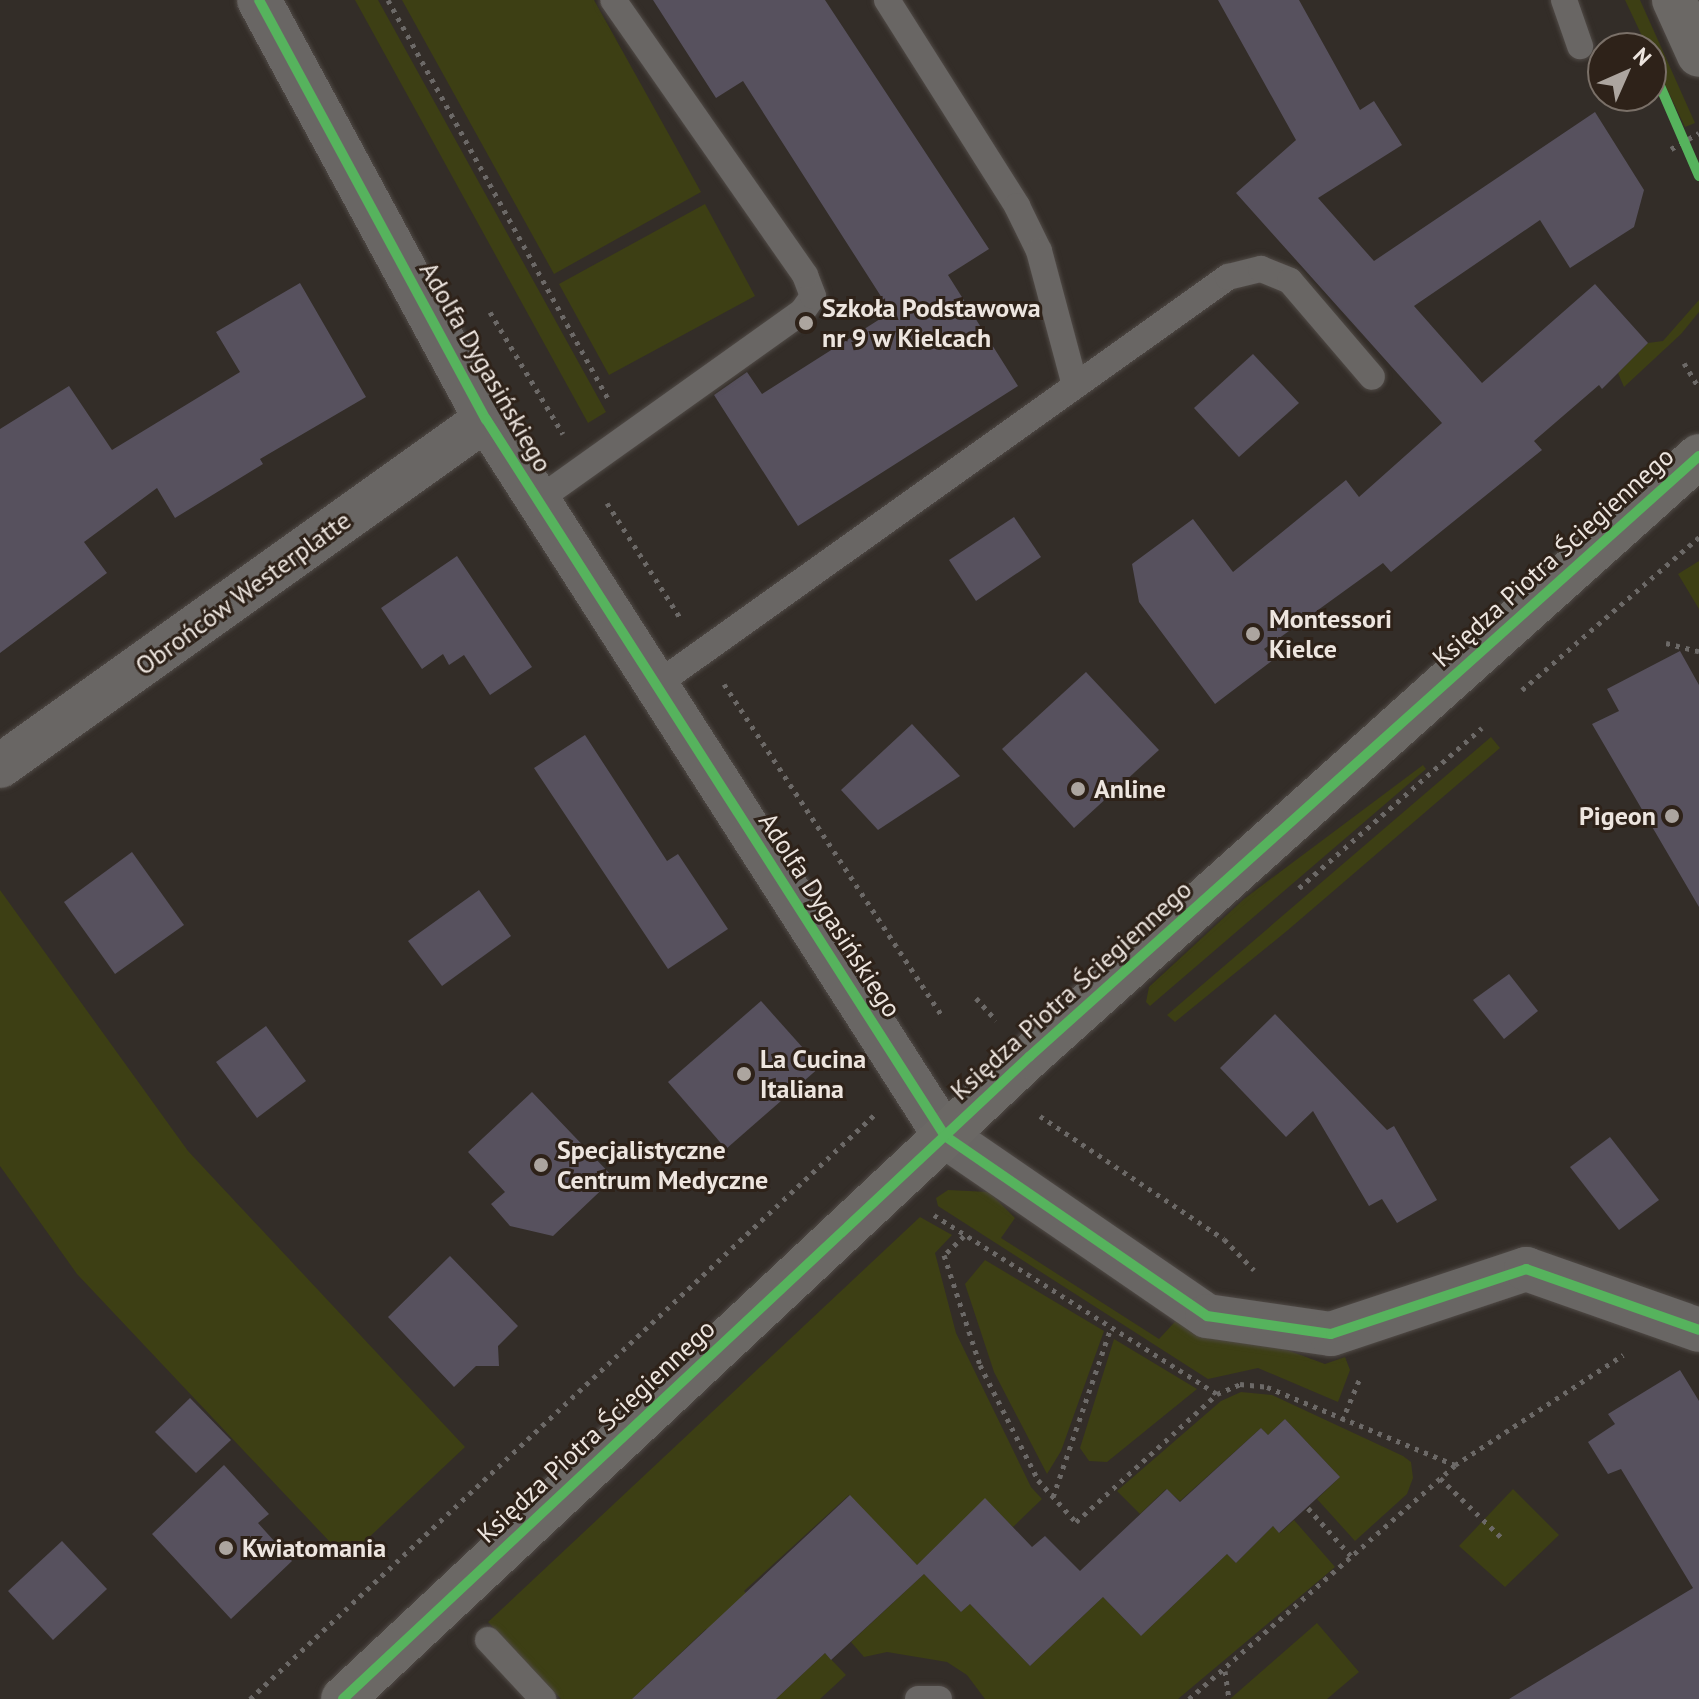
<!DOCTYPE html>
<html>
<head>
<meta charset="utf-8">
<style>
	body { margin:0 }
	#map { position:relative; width:1699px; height:1699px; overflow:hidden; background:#332d28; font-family:"PT Sans",sans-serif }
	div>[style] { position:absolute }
	.green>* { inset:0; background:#3d3f14 }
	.building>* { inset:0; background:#57515e }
	.path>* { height:5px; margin-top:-2.5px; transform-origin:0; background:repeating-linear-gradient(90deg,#6c6967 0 4px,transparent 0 10px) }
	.roads { filter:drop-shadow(0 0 2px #504a46) drop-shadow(0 0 2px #504a46) }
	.lane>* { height:26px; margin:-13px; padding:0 13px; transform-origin:13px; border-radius:13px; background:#696664 }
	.street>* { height:44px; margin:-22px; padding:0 22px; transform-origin:22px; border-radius:22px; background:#696664 }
	.secondary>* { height:44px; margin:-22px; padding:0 22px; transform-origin:22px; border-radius:22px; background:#6b6865 }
	.cycleway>* { height:10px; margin:-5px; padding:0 5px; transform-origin:5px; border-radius:5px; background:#56b35d }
	.dots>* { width:22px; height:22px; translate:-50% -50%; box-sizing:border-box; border:4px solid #2e2219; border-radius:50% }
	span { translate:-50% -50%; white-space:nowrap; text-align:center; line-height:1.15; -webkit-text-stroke:6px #2e2219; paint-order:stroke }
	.poi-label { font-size:26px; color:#ede5df; font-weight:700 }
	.left { translate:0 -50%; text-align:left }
	.right { translate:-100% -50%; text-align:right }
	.street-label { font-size:26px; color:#ede5df }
	.north { position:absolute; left:1587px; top:32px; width:80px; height:80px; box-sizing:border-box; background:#2e2219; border:2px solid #7a7068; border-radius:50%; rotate:45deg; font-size:22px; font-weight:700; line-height:32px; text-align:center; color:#ede5df }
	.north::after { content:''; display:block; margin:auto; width:28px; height:36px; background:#aca59f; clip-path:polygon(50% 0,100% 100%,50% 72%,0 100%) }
</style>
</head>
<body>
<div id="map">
	<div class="green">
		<i style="clip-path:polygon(355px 0,378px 0,606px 412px,588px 423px)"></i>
		<i style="clip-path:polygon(402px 0,594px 0,701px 192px,554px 274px)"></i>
		<i style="clip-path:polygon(1625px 0,1640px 0,1695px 123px,1685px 127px)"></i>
		<i style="clip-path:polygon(705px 204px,755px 296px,609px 375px,559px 284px)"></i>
		<i style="clip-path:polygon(1699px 300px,1699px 312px,1681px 334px,1624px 387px,1618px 373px,1648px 343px,1663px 341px)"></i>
		<i style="clip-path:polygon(1699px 561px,1699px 609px,1678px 574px)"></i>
		<i style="clip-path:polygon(1491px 737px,1500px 748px,1288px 930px,1175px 1022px,1167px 1015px)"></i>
		<i style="clip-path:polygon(1423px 765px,1426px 769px,1150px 1006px,1146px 1002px,1149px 987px,1244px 899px)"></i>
		<i style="clip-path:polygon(0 890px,188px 1151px,465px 1447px,346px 1559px,77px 1274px,0 1166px)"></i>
		<i style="clip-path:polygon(948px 1190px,989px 1192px,1015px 1218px,1001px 1238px,1159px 1339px,1184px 1312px,1325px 1364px,1345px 1357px,1350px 1370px,1338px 1402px,1258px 1368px,1208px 1379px,938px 1206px,936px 1198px)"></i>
		<i style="clip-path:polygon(920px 1217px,952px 1235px,935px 1253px,956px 1333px,1031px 1487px,1042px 1499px,1013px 1527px,985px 1499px,917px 1565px,849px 1495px,744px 1591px,754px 1601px,715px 1638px,706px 1629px,632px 1699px,561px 1699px,488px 1622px)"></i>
		<i style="clip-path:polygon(985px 1260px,1104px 1331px,1061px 1451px,1047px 1474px,994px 1372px,965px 1284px)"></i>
		<i style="clip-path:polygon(1114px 1339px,1197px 1389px,1107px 1462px,1089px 1461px,1080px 1448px)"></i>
		<i style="clip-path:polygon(1241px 1392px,1272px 1395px,1403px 1456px,1411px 1462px,1413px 1478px,1407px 1494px,1355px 1541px,1317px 1499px,1340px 1477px,1285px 1419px,1268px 1435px,1261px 1428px,1180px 1501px,1166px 1489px,1140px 1514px,1117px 1491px,1221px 1401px)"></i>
		<i style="clip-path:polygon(1513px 1489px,1559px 1535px,1505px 1587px,1459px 1546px)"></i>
		<i style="clip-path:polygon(1294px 1520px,1335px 1567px,1178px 1699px,985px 1699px,967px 1675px,947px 1662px,887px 1652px,864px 1657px,851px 1642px,924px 1574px,961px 1612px,970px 1604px,1030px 1666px,1103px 1597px,1141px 1636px,1227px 1554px,1236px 1563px,1273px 1526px,1280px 1533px)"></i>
		<i style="clip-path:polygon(1317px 1623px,1359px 1672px,1327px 1699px,1230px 1699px)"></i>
		<i style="clip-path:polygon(825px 1653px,846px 1675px,820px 1699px,776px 1699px)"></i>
	</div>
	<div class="building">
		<i style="clip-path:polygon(653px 0,825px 0,989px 249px,948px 275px,1018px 386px,798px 526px,714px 395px,747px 372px,762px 394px,891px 312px,743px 81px,716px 98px)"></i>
		<i style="clip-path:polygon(1218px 0,1299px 0,1360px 110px,1374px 101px,1402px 145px,1318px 198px,1374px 261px,1595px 112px,1644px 190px,1634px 227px,1570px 268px,1540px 220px,1414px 306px,1482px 383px,1595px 284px,1648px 343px,1602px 389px,1599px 385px,1534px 441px,1542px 450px,1391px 572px,1383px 563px,1264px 649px,1273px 660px,1215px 704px,1139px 602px,1132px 564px,1193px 519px,1233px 572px,1346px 480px,1359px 497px,1442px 423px,1236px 193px,1296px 140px)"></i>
		<i style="clip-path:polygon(300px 283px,366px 397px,260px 459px,263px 464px,175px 518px,157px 488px,84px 542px,107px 573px,0 653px,0 429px,69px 386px,112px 450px,240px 372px,216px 332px)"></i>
		<i style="clip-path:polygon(1253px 354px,1299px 403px,1239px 457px,1194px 408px)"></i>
		<i style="clip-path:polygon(1014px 517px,1041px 557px,976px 601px,949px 560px)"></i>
		<i style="clip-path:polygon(457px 556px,532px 667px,490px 695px,464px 655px,449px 665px,443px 654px,422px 669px,381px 608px)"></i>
		<i style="clip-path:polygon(1680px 651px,1699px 685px,1699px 907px,1592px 724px,1619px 711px,1607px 689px)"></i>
		<i style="clip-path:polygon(1086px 672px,1159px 750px,1074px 828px,1002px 749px)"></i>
		<i style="clip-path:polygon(912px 724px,960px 776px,878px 830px,841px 790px)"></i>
		<i style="clip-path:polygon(585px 735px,667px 861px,678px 854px,728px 929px,668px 969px,534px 768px)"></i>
		<i style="clip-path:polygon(132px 852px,184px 925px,115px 974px,64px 902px)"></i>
		<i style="clip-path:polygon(479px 890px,511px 936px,442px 986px,408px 941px)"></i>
		<i style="clip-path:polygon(1509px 974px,1538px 1011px,1504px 1039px,1473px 1000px)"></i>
		<i style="clip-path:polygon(761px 1001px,820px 1067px,726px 1149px,668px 1082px)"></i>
		<i style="clip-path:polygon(1275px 1014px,1387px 1130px,1394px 1126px,1437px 1200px,1397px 1223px,1382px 1199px,1369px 1206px,1313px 1111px,1286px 1137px,1220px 1068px)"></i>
		<i style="clip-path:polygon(266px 1026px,306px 1081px,257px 1118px,216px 1062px)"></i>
		<i style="clip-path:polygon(532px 1092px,614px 1178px,553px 1236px,510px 1226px,491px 1204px,505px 1192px,468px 1152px)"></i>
		<i style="clip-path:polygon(1610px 1137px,1659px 1200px,1619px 1230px,1570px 1167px)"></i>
		<i style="clip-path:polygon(450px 1256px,518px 1326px,498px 1346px,499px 1366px,476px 1366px,454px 1387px,388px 1317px)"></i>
		<i style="clip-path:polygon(1680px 1370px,1699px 1401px,1699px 1699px,1509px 1699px,1693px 1588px,1621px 1469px,1608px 1474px,1588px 1442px,1615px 1424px,1608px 1414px)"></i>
		<i style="clip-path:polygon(190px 1398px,231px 1440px,196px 1473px,155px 1432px)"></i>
		<i style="clip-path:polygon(1285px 1419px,1340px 1477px,1279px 1533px,1273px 1526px,1236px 1563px,1227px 1554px,1141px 1636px,1103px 1597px,1030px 1666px,970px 1604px,961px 1612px,924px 1574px,831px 1660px,825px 1653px,776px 1699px,632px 1699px,850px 1495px,917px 1565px,985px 1498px,1032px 1547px,1045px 1536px,1080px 1571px,1167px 1489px,1180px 1502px,1261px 1428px,1268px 1435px)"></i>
		<i style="clip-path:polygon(224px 1465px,269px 1514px,258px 1523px,292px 1561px,231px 1619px,152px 1534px)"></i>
		<i style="clip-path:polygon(62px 1541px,107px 1589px,53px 1640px,8px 1591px)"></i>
	</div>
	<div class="path">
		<i style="left:388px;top:0;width:455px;rotate:61.1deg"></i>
		<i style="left:1671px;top:149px;width:32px;rotate:-30deg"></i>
		<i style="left:490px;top:312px;width:142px;rotate:59.1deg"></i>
		<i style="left:1684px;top:363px;width:26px;rotate:59deg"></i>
		<i style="left:607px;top:503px;width:138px;rotate:57.5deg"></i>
		<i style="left:1666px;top:643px;width:34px;rotate:14deg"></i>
		<i style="left:724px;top:684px;width:399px;rotate:56.7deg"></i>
		<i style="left:1522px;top:690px;width:234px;rotate:-40.8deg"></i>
		<i style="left:1299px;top:888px;width:243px;rotate:-41.2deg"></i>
		<i style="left:976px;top:998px;width:30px;rotate:48deg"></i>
		<i style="left:1040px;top:1116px;width:221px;rotate:33.8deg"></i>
		<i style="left:1224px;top:1239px;width:43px;rotate:45.9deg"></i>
		<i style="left:934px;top:1215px;width:335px;rotate:32.3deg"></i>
		<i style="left:964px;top:1236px;width:28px;rotate:136deg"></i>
		<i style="left:944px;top:1255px;width:116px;rotate:71.9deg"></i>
		<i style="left:980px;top:1365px;width:129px;rotate:63.2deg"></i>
		<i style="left:1038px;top:1480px;width:57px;rotate:47.9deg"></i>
		<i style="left:1076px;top:1522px;width:190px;rotate:-42.2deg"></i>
		<i style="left:1217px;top:1394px;width:25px;rotate:-23deg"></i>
		<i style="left:1240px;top:1384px;width:27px;rotate:6deg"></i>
		<i style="left:1267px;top:1387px;width:204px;rotate:22.5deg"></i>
		<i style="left:1342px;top:1421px;width:47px;rotate:-67.3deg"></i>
		<i style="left:1440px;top:1478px;width:88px;rotate:44.1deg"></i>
		<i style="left:1053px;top:1497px;width:179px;rotate:-71.1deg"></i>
		<i style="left:1308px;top:1508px;width:66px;rotate:48.1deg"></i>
		<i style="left:1225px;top:1671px;width:28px;rotate:82deg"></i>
		<i style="left:250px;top:1699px;width:855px;rotate:-43.1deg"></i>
		<i style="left:1189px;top:1699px;width:354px;rotate:-41.3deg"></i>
		<i style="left:1455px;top:1465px;width:201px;rotate:-33.2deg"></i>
	</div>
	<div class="roads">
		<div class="lane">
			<i style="left:887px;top:0;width:244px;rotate:57.7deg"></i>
			<i style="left:1017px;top:206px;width:50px;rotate:63.9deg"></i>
			<i style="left:1039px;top:251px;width:139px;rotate:75deg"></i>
			<i style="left:1564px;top:0;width:49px;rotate:70.8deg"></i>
			<i style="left:538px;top:500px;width:324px;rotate:-35.5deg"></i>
			<i style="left:802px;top:312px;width:19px;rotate:-55deg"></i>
			<i style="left:813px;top:296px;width:22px;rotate:-111deg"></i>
			<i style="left:805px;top:275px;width:335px;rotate:-124.9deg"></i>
			<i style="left:656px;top:685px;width:703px;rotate:-35.5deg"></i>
			<i style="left:1228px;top:277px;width:34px;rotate:-14deg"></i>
			<i style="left:1261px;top:269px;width:31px;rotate:22deg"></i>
			<i style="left:1290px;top:281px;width:126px;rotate:49.5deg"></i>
			<i style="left:488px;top:1640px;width:81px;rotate:47deg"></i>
			<i style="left:918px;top:1699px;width:21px"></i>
		</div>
		<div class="street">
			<i style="left:259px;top:0;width:477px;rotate:61.6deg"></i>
			<i style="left:486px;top:419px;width:851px;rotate:57.37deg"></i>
			<i style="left:945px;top:1136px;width:318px;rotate:34.5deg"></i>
			<i style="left:1207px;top:1316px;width:125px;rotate:8.3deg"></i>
			<i style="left:1331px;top:1334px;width:206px;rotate:-18.4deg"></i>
			<i style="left:1526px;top:1269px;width:183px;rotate:19.4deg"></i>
			<i style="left:0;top:766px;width:597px;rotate:-35.53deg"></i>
		</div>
		<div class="secondary">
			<i style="left:1674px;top:0;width:60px;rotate:65.6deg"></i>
			<i style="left:343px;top:1699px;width:940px;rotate:-43.1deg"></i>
			<i style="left:1029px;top:1057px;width:900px;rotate:-41.89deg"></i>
		</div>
	</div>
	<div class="cycleway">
		<i style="left:259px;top:0;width:477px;rotate:61.6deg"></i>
		<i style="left:486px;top:419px;width:851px;rotate:57.37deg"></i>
		<i style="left:945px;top:1136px;width:318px;rotate:34.5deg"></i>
		<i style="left:1207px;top:1316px;width:125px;rotate:8.3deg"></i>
		<i style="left:1331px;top:1334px;width:206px;rotate:-18.4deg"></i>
		<i style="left:1526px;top:1269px;width:183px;rotate:19.4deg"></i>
		<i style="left:1651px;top:65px;width:121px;rotate:66.6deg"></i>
		<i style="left:343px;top:1699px;width:940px;rotate:-43.1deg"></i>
		<i style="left:1029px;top:1057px;width:900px;rotate:-41.89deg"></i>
	</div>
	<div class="dots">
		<i style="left:806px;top:323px;background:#aca59f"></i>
		<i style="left:1253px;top:634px;background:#aca59f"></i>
		<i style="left:1078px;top:789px;background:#aca59f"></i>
		<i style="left:1672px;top:816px;background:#aca59f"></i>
		<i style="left:744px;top:1074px;background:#aca59f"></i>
		<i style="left:541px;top:1165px;background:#aca59f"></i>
		<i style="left:226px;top:1548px;background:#aca59f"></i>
	</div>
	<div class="poi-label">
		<span class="left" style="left:822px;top:323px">Szkoła Podstawowa<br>nr 9 w Kielcach</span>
		<span class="left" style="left:1269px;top:634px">Montessori<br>Kielce</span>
		<span class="left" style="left:1094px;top:789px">Anline</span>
		<span class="right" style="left:1656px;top:816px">Pigeon</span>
		<span class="left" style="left:760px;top:1074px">La Cucina<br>Italiana</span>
		<span class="left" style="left:557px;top:1165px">Specjalistyczne<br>Centrum Medyczne</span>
		<span class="left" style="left:242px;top:1548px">Kwiatomania</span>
	</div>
	<div class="street-label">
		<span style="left:486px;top:367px;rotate:60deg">Adolfa Dygasińskiego</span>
		<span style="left:1553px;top:557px;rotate:-42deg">Księdza Piotra Ściegiennego</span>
		<span style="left:243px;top:593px;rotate:-36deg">Obrońców Westerplatte</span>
		<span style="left:830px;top:915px;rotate:57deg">Adolfa Dygasińskiego</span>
		<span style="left:1071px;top:990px;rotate:-42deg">Księdza Piotra Ściegiennego</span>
		<span style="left:596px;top:1431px;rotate:-43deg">Księdza Piotra Ściegiennego</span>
	</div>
	<div class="north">N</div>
</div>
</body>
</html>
